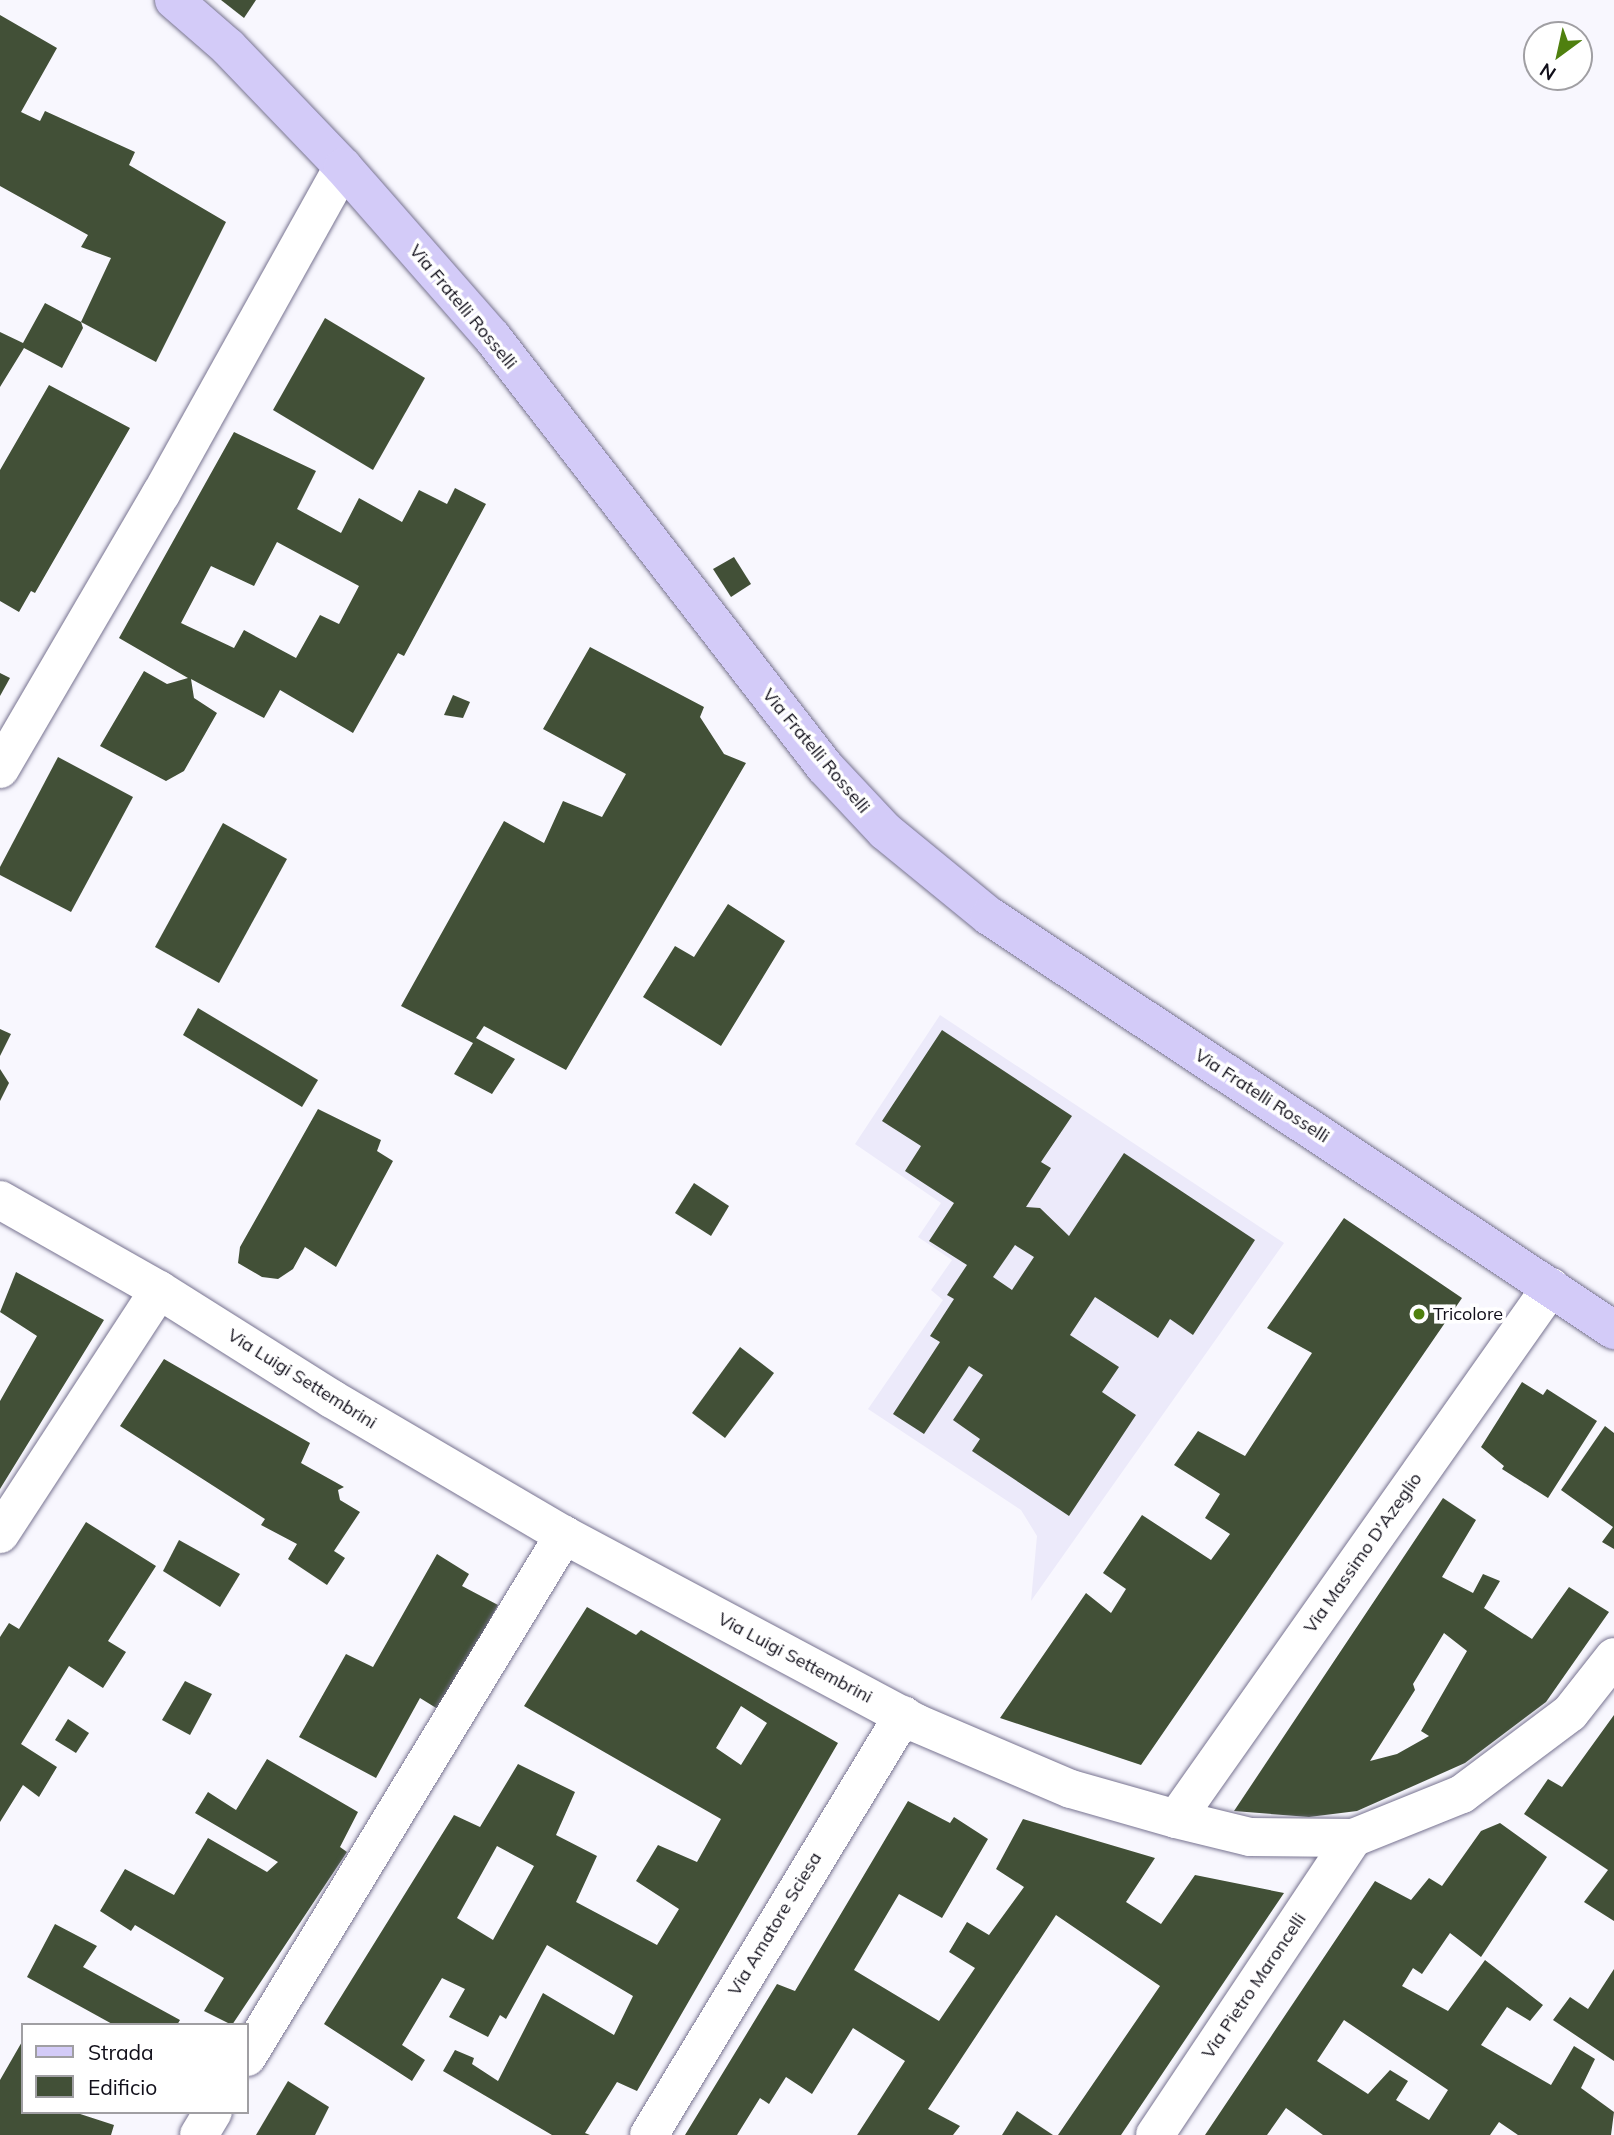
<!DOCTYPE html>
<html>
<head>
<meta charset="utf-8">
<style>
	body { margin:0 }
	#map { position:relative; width:1614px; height:2135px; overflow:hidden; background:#f8f7fe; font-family:Mulish,sans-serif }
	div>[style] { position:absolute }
	.built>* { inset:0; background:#eceafa }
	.building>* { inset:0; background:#425037 }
	.roads { filter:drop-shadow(0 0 2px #777390) drop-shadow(0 0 2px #777390) }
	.minor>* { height:38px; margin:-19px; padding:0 19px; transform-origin:19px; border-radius:19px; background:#fff }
	.major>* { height:38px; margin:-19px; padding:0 19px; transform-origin:19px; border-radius:19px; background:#d3cbf8 }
	.dots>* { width:19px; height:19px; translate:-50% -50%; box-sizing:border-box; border:4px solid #fff; border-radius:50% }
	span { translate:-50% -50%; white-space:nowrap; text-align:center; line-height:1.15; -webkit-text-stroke:7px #fff; paint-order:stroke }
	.street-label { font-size:18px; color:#110f1a }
	.poi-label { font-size:18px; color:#110f1a }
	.left { translate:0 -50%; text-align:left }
	.legend { position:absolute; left:21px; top:2023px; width:228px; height:91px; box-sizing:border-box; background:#fff; border:2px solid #a09fa3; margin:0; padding:9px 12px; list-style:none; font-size:21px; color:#110f1a }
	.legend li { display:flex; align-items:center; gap:14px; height:35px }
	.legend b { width:35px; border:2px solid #a09fa3 }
	.north { position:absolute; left:1523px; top:21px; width:70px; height:70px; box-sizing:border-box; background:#fff; border:2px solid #a09fa3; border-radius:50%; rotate:213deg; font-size:19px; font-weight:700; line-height:28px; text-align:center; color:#110f1a }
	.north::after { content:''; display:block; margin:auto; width:24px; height:32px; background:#4f800f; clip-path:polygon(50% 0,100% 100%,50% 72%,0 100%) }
</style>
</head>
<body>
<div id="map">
	<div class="built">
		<i style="clip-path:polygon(940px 1015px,1284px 1243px,1031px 1601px,1037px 1536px,1021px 1510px,868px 1409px,943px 1300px,931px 1290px,952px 1260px,918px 1237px,941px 1203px,855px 1144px)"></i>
	</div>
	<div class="building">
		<i style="clip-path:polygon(221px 0,256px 0,244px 18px)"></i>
		<i style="clip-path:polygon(0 15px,57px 48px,21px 112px,40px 121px,45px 111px,135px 152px,129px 165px,226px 222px,156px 362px,81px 322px,111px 258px,81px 247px,88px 235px,0 186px)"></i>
		<i style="clip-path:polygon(45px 303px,81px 322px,83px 328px,62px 368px,24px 348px,0 387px,0 332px,23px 343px)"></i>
		<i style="clip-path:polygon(325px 318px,425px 378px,373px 470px,273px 410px)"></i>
		<i style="clip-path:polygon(49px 385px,130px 428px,35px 593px,31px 591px,19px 612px,0 601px,0 470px)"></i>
		<i style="clip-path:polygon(evenodd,234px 432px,316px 471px,297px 509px,341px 533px,359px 498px,402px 522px,419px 490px,447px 504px,455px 488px,486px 504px,404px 656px,398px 653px,353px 733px,280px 690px,264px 718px,191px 679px,194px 698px,217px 713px,184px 771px,166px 781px,100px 746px,144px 671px,167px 684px,188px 678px,119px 638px,234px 432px,277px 542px,359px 586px,339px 624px,320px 615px,296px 658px,244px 630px,234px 648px,181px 623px,211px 566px,254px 586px,277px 542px)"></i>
		<i style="clip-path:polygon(734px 557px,751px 584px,731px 597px,713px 569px)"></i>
		<i style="clip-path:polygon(590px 647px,704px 707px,700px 717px,724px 754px,746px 763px,566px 1070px,484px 1026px,476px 1038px,515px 1059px,492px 1094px,454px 1074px,473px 1043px,401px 1006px,504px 821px,544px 843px,563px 801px,602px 817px,626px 774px,543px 729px)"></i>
		<i style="clip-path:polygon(0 673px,10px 678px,0 696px)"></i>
		<i style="clip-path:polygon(453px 695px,470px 702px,463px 718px,444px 715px)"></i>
		<i style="clip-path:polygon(58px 757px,133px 797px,71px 912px,0 875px,0 867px)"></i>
		<i style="clip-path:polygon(223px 823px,287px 859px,219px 983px,155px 947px)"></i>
		<i style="clip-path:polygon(728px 904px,785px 941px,721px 1046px,643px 997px,675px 946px,694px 957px)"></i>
		<i style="clip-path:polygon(198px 1008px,318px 1080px,302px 1107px,183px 1035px)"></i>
		<i style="clip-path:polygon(0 1029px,11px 1034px,0 1056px)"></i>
		<i style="clip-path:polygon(evenodd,942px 1030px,1072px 1116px,1041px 1162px,1051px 1168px,1026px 1207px,1040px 1208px,1069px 1236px,1124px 1153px,1255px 1240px,1193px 1335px,1170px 1319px,1158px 1338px,1095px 1297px,1070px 1335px,1119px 1367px,1102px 1392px,1136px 1415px,1069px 1516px,972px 1451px,980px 1439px,953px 1420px,983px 1375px,969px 1366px,924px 1434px,893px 1414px,940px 1342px,930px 1336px,954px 1299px,947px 1295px,967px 1265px,929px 1241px,954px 1203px,905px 1171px,921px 1146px,882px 1121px,942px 1030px,1015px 1245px,1034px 1257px,1012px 1290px,993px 1277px,1015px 1245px)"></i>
		<i style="clip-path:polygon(0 1069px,9px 1083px,0 1101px)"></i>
		<i style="clip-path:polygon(318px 1109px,381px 1140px,377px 1151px,393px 1161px,336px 1267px,305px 1247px,293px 1269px,278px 1279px,262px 1277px,238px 1263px,240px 1247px)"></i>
		<i style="clip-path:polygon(694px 1183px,729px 1206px,711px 1236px,675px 1213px)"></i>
		<i style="clip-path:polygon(1344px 1218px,1462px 1298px,1141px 1765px,1000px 1718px,1086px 1593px,1111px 1613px,1126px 1589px,1103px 1573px,1142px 1515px,1211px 1560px,1230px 1534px,1205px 1518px,1220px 1494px,1174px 1465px,1198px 1431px,1245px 1456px,1312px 1353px,1267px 1328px)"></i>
		<i style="clip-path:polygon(16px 1272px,104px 1320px,0 1489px,0 1401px,37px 1336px,0 1312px)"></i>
		<i style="clip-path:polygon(740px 1347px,774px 1373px,725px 1438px,692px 1413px)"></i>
		<i style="clip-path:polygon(164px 1359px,310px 1443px,301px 1463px,344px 1487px,338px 1490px,340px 1500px,360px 1512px,334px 1551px,345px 1558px,327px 1585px,288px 1559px,297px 1544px,261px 1525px,265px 1519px,120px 1426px)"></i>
		<i style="clip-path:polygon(1522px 1382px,1543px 1395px,1547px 1389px,1597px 1421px,1548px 1498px,1502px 1469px,1504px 1466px,1481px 1447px)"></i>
		<i style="clip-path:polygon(1605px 1426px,1614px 1433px,1614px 1549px,1602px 1542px,1613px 1527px,1561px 1490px)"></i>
		<i style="clip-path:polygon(evenodd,1443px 1498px,1476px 1520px,1442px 1577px,1473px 1593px,1483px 1574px,1500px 1581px,1484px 1608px,1532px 1639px,1569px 1587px,1609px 1612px,1546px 1702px,1465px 1763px,1357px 1811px,1309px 1817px,1234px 1811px,1443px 1498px,1444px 1633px,1467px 1651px,1421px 1731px,1429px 1736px,1397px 1754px,1370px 1761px,1415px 1690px,1413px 1684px,1444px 1633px)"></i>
		<i style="clip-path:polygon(86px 1522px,156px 1566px,108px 1641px,126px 1652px,103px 1688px,69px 1666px,21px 1744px,57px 1767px,39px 1797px,23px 1785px,0 1822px,0 1637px,9px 1623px,19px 1629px)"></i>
		<i style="clip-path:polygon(179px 1540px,240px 1574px,220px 1607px,163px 1571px)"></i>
		<i style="clip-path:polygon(437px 1554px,469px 1574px,462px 1586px,498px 1605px,441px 1711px,420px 1698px,376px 1778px,299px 1737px,346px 1654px,373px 1667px)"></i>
		<i style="clip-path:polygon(evenodd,587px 1607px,636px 1635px,641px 1630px,838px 1743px,637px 2091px,617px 2082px,585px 2133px,590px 2135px,552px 2135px,443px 2071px,455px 2050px,474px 2058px,472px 2064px,498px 2081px,543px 1993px,614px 2035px,633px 1996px,547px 1945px,506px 2019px,500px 2015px,488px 2037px,449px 2017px,465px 1989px,442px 1978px,402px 2045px,425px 2060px,412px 2081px,324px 2024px,454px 1815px,480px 1827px,518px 1764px,575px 1792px,556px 1835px,597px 1856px,576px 1902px,657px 1945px,679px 1909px,636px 1881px,658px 1845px,697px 1862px,721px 1819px,524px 1706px,587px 1607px,741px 1706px,767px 1723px,741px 1765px,716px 1748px,741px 1706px,587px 1607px,497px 1846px,534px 1866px,493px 1940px,457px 1918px,497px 1846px)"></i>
		<i style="clip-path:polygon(185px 1681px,212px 1694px,190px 1735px,162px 1720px)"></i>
		<i style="clip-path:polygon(1614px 1715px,1614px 1921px,1584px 1902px,1608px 1870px,1524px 1814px,1548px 1779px,1562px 1787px)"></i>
		<i style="clip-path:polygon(68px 1719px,89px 1733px,76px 1753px,55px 1740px)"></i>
		<i style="clip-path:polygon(267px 1759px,358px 1812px,340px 1847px,347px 1852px,232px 2025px,204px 2011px,224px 1978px,135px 1925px,131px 1931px,100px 1911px,125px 1869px,174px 1895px,208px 1838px,267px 1872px,278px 1862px,195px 1813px,208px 1792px,236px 1810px)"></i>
		<i style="clip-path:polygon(908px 1801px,950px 1823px,954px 1817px,988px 1839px,942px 1918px,899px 1894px,854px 1970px,939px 2021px,975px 1968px,949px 1952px,967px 1922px,989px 1935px,1024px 1887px,996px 1869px,1023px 1819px,1155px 1858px,1126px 1902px,1161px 1924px,1195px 1875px,1284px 1893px,1121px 2135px,1058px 2135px,1160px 1986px,1056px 1915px,928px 2109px,960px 2126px,953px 2135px,857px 2135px,905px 2061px,853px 2028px,812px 2094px,786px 2077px,769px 2104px,760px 2098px,737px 2135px,685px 2135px,777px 1984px,795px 1991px)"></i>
		<i style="clip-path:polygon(evenodd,1500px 1823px,1547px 1857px,1481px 1957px,1450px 1933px,1422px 1974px,1413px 1968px,1402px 1986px,1448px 2011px,1485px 1960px,1543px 2005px,1530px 2021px,1507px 2007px,1481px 2045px,1551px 2085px,1574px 2046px,1595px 2059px,1581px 2088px,1614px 2112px,1611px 2135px,1518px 2135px,1499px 2122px,1490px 2135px,1323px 2135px,1286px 2108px,1267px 2135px,1205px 2135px,1375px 1881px,1411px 1900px,1429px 1878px,1442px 1886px,1481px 1831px,1500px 1823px,1344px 2020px,1448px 2090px,1429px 2120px,1396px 2100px,1408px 2081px,1390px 2070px,1368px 2094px,1317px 2061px,1344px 2020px)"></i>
		<i style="clip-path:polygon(55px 1924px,97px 1946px,83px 1967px,180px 2020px,177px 2025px,114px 2025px,27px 1977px)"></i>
		<i style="clip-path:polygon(1614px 1969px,1614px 2061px,1553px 2020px,1570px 1997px,1588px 2009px)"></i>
		<i style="clip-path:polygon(23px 2040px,23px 2112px,74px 2112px,114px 2125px,111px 2135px,0 2135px,0 2080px)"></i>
		<i style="clip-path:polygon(288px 2081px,329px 2107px,315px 2135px,256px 2135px)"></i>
		<i style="clip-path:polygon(1017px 2111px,1053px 2135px,1002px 2135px)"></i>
	</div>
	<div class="roads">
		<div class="minor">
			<i style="left:0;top:769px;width:319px;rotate:-59.7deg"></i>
			<i style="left:161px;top:494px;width:374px;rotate:-60.9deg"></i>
			<i style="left:0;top:1200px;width:183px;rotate:29.5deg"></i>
			<i style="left:159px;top:1290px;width:204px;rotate:32.2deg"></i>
			<i style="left:332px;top:1399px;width:269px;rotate:30.4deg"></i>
			<i style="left:564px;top:1535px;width:399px;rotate:28.1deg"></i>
			<i style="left:916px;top:1723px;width:168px;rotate:23.1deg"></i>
			<i style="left:1071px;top:1789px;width:109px;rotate:15.9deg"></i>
			<i style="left:1176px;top:1819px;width:76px;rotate:13.7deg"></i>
			<i style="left:1250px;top:1837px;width:103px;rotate:0.6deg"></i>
			<i style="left:1353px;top:1838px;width:118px;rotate:-22deg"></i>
			<i style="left:1462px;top:1794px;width:135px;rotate:-36.9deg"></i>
			<i style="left:1570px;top:1713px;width:71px;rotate:-51.8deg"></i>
			<i style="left:0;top:1534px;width:291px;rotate:-56.9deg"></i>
			<i style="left:1176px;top:1819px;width:651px;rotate:-54.82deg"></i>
			<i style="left:247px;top:2057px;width:611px;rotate:-58.73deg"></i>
			<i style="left:199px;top:2135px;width:27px;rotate:-59deg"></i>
			<i style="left:649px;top:2135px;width:491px;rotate:-58.8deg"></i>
			<i style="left:1155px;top:2135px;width:357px;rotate:-56.3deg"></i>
		</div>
		<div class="major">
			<i style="left:174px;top:0;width:72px;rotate:41deg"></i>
			<i style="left:228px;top:47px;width:166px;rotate:46.2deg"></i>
			<i style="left:343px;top:167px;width:226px;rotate:48.8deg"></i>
			<i style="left:492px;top:337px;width:544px;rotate:52.25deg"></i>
			<i style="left:825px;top:767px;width:88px;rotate:46.8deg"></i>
			<i style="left:885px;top:831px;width:134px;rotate:39.3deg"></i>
			<i style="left:989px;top:916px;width:750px;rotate:33.52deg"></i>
		</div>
	</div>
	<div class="dots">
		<i style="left:1419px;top:1314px;background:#4f800f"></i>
	</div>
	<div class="street-label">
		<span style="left:463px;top:307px;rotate:50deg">Via Fratelli Rosselli</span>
		<span style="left:816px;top:751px;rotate:50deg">Via Fratelli Rosselli</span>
		<span style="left:1262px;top:1096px;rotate:33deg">Via Fratelli Rosselli</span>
		<span style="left:302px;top:1379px;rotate:32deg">Via Luigi Settembrini</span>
		<span style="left:1363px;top:1553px;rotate:-55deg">Via Massimo D'Azeglio</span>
		<span style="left:795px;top:1658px;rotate:28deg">Via Luigi Settembrini</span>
		<span style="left:775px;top:1924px;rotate:-59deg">Via Amatore Sciesa</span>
		<span style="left:1254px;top:1986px;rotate:-56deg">Via Pietro Maroncelli</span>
	</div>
	<div class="poi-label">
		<span class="left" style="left:1433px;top:1314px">Tricolore</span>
	</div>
	<ul class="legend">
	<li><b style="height:9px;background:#d3cbf8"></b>Strada</li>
	<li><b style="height:19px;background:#425037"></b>Edificio</li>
	</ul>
	<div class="north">N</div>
</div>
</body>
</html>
